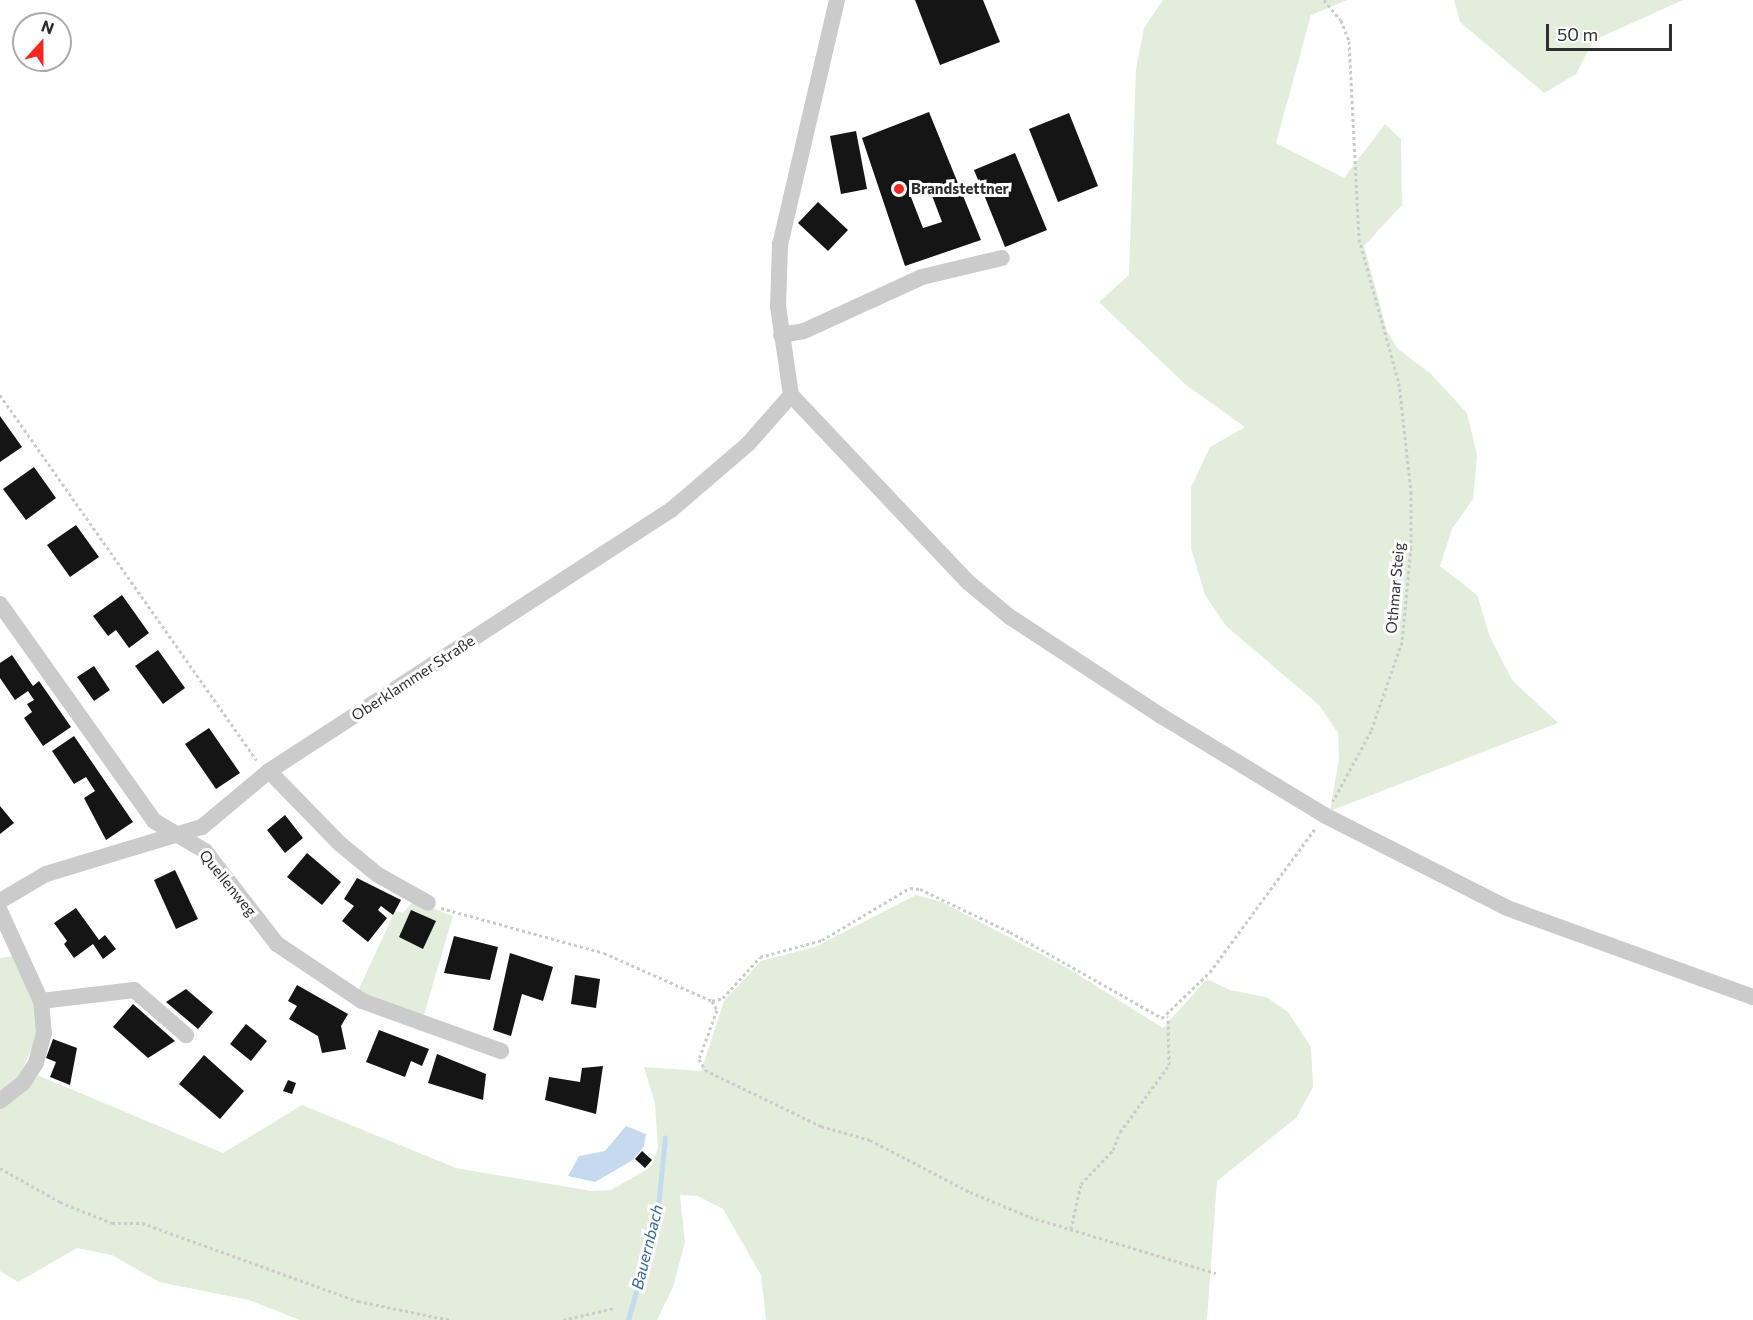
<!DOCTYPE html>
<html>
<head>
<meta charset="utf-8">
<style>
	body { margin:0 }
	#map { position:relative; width:1753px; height:1320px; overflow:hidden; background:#fff; font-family:Commissioner,sans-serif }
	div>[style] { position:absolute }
	.green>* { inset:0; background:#e3eddb }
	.water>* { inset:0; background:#c5daef }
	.stream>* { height:5px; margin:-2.5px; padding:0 2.5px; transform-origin:2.5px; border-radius:2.5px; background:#c5daef }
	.building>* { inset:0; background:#151515 }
	.path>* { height:3px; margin-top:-1.5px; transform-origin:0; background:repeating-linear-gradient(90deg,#cbcbcb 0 3px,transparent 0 6px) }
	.minor>* { height:16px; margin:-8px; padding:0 8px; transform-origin:8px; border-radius:8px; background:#cbcbcb }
	.dots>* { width:16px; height:16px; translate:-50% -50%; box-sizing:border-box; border:3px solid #fff; border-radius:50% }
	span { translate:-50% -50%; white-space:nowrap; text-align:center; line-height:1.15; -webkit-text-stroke:6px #fff; paint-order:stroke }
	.poi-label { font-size:15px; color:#2e2e2e; font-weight:700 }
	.left { translate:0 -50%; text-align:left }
	.street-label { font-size:15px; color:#2e2e2e }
	.water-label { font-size:16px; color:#356798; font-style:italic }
	.north { position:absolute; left:12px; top:12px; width:60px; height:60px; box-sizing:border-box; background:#fff; border:2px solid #ababab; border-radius:50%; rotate:21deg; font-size:16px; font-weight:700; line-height:24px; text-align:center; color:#2e2e2e }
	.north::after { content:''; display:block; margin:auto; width:21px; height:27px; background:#f52821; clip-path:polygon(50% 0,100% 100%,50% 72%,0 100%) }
	.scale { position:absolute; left:1546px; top:24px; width:126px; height:27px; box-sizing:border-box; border:3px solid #2e2e2e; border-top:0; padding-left:8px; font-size:18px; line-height:21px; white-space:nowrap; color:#2e2e2e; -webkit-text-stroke:4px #fff; paint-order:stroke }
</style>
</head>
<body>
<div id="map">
	<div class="green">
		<i style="clip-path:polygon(1163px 0,1347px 0,1311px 15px,1276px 143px,1344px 178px,1385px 124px,1401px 139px,1402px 205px,1364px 246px,1387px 331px,1398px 349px,1431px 374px,1467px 413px,1477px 455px,1473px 499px,1452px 529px,1440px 566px,1477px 595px,1490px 637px,1512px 680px,1558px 723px,1330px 811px,1339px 759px,1338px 733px,1319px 705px,1226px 626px,1205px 595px,1191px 548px,1191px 487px,1210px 447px,1245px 427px,1186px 385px,1099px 302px,1129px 275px,1136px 69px,1144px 28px)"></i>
		<i style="clip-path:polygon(1454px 0,1683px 0,1594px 40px,1576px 74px,1544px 93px,1460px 22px)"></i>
		<i style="clip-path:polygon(916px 895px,942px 902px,1069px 969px,1163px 1028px,1207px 979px,1230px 990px,1266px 997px,1288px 1012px,1311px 1047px,1313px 1087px,1296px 1118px,1217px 1181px,1207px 1320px,766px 1320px,761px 1275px,723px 1209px,698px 1196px,680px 1195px,685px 1242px,673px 1287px,657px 1320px,300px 1320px,249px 1300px,159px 1282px,112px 1255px,77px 1248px,18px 1282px,0 1271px,0 1107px,37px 1075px,223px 1153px,302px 1105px,456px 1168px,592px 1191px,611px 1190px,651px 1167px,658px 1148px,655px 1104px,644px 1067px,701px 1071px,724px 1001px,761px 961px,815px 947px)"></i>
		<i style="clip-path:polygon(413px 901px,453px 916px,423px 1018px,358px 991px,395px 911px,403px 913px)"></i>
		<i style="clip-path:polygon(14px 956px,32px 992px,36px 1039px,19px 1077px,0 1094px,0 958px)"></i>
	</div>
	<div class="water">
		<i style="clip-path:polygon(626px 1126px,646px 1134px,644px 1146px,633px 1160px,595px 1182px,568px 1176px,579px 1156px,605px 1151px)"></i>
	</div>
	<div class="stream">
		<i style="left:628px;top:1320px;width:107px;rotate:-74.3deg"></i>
		<i style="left:657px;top:1217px;width:80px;rotate:-84.3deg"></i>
	</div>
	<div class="building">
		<i style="clip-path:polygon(915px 0,983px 0,1000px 42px,940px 65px)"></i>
		<i style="clip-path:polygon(evenodd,929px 112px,981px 240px,905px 266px,862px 138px,929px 112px,928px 185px,942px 222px,923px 228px,909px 192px,928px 185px)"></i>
		<i style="clip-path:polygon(1069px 113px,1098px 186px,1058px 202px,1029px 129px)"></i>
		<i style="clip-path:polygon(856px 131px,867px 189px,841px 194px,830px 136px)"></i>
		<i style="clip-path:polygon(1015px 153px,1047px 230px,1005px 247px,974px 170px)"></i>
		<i style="clip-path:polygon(818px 202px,848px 230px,828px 251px,798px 223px)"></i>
		<i style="clip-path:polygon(0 416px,22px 447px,0 462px)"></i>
		<i style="clip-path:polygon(34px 467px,56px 498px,26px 520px,3px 489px)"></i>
		<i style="clip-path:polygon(76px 525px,99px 557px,70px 577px,47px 545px)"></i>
		<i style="clip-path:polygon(122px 595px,149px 633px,129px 648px,116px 630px,108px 636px,93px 616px)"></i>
		<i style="clip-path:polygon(158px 650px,185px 688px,163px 704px,135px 666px)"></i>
		<i style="clip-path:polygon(12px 655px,33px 686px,39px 681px,71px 727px,43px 746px,24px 718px,32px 712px,27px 704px,34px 700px,28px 691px,15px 700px,0 678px,0 663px)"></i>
		<i style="clip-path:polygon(94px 666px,110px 690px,94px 701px,77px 677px)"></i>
		<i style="clip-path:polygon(209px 728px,240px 773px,216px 789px,185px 744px)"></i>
		<i style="clip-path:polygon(74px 736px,133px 822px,106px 840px,84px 798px,95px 791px,86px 777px,74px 784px,52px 751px)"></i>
		<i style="clip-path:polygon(0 806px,14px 823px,0 834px)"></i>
		<i style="clip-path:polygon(285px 815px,303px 838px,285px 853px,267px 830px)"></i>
		<i style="clip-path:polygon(307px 853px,341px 882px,322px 905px,287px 877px)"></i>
		<i style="clip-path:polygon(175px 870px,198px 919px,176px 929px,154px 880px)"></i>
		<i style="clip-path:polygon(357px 878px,401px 900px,393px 915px,381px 906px,378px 910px,387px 918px,368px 942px,342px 921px,354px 906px,344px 899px)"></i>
		<i style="clip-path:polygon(76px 908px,99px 940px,105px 935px,116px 949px,103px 959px,93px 944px,74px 958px,64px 944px,67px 941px,54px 923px)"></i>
		<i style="clip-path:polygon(411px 910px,436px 921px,423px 949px,399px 937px)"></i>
		<i style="clip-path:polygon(454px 936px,498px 947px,490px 980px,444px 973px)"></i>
		<i style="clip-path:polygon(510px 953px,553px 967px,543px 1001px,522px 994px,511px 1036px,493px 1030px)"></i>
		<i style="clip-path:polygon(575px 975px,600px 979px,596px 1008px,571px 1004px)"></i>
		<i style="clip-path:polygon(297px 985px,348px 1014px,341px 1026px,346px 1049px,322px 1053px,318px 1036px,289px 1019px,297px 1006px,288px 1001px)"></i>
		<i style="clip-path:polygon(186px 989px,213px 1012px,198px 1029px,166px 1002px)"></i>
		<i style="clip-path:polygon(133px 1004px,175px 1041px,148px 1058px,113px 1027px)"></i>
		<i style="clip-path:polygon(246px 1024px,267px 1041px,251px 1061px,230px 1044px)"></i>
		<i style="clip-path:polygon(379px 1030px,429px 1049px,422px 1066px,411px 1061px,405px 1077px,366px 1062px)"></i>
		<i style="clip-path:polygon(53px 1039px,77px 1048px,70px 1085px,50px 1077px,56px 1062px,46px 1058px)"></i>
		<i style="clip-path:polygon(437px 1054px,486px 1074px,483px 1100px,428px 1083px)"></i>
		<i style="clip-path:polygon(204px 1055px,244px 1091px,220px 1119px,179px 1084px)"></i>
		<i style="clip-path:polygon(603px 1066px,596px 1114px,545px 1100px,549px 1077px,580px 1082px,582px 1068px)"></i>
		<i style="clip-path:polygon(288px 1080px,296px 1083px,292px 1094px,283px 1091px)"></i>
		<i style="clip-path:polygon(642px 1151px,652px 1160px,645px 1168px,635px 1159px)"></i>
	</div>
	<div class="path">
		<i style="left:1324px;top:0;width:26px;rotate:50deg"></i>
		<i style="left:1341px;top:20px;width:22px;rotate:69deg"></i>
		<i style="left:1349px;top:41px;width:198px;rotate:87.1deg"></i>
		<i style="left:1359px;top:239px;width:149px;rotate:74.5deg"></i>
		<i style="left:1399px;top:383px;width:110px;rotate:83.7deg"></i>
		<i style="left:1411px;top:492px;width:55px;rotate:90deg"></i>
		<i style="left:1411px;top:547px;width:95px;rotate:95.4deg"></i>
		<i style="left:1402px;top:642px;width:94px;rotate:109.2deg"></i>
		<i style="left:1371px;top:731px;width:80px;rotate:118.5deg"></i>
		<i style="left:0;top:395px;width:446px;rotate:54.9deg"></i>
		<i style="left:441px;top:908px;width:169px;rotate:15.4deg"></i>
		<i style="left:604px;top:953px;width:118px;rotate:24deg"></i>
		<i style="left:712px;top:1001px;width:11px;rotate:-15deg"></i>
		<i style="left:723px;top:998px;width:55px;rotate:-47.9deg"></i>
		<i style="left:760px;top:957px;width:64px;rotate:-15.3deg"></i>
		<i style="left:822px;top:940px;width:102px;rotate:-30.6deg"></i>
		<i style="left:910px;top:888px;width:10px;rotate:6deg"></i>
		<i style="left:920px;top:889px;width:100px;rotate:25.5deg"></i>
		<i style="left:1010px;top:932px;width:175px;rotate:29.5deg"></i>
		<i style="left:1162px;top:1018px;width:66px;rotate:-43.8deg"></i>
		<i style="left:1210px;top:972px;width:180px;rotate:-53.8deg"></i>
		<i style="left:712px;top:1001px;width:10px;rotate:61deg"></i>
		<i style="left:717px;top:1010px;width:52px;rotate:110.2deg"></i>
		<i style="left:699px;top:1059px;width:13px;rotate:61deg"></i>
		<i style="left:705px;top:1070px;width:129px;rotate:25.8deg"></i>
		<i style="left:821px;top:1126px;width:51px;rotate:15.9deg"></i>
		<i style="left:870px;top:1140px;width:113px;rotate:27.5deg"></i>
		<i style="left:970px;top:1192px;width:65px;rotate:22.6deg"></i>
		<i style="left:1030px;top:1217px;width:194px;rotate:16.8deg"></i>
		<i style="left:0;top:1168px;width:69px;rotate:29.5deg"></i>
		<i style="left:60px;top:1202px;width:56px;rotate:22deg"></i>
		<i style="left:112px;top:1223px;width:30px"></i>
		<i style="left:142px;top:1223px;width:230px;rotate:19.9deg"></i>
		<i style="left:358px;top:1301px;width:94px;rotate:11.7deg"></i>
		<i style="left:1071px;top:1229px;width:46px;rotate:-77.5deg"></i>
		<i style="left:1081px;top:1184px;width:47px;rotate:-46.7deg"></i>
		<i style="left:1113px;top:1150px;width:19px;rotate:-69deg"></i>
		<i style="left:1120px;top:1132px;width:83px;rotate:-53.8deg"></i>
		<i style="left:1169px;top:1065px;width:49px;rotate:-91.2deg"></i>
		<i style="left:563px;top:1320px;width:52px;rotate:-13.2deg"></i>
	</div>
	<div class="minor">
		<i style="left:837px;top:0;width:251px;rotate:103.1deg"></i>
		<i style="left:780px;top:244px;width:62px;rotate:91.8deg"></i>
		<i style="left:778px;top:306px;width:90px;rotate:81.7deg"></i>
		<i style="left:791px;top:395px;width:259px;rotate:46.6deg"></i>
		<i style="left:969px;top:583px;width:53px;rotate:39.7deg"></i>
		<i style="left:1010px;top:617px;width:183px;rotate:33.2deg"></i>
		<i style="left:1163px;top:717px;width:188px;rotate:31.3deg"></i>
		<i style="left:1324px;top:815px;width:205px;rotate:26.9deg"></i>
		<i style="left:1507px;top:908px;width:262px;rotate:19.9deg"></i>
		<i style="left:781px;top:335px;width:23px;rotate:-10deg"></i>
		<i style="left:804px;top:331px;width:130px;rotate:-24.6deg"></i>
		<i style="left:922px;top:277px;width:82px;rotate:-13.4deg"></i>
		<i style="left:0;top:604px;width:266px;rotate:54.6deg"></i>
		<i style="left:154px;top:821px;width:59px;rotate:30.5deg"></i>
		<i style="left:205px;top:851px;width:118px;rotate:52.3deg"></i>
		<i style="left:277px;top:944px;width:102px;rotate:33.8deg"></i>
		<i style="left:362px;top:1001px;width:148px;rotate:19.8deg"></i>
		<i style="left:269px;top:771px;width:100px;rotate:45.8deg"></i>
		<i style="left:339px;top:843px;width:50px;rotate:39.4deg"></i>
		<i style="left:378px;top:875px;width:57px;rotate:29.2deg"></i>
		<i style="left:0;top:901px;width:53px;rotate:-30.4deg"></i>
		<i style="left:46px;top:874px;width:163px;rotate:-16.8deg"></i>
		<i style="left:202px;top:827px;width:87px;rotate:-39.9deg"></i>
		<i style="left:269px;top:771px;width:479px;rotate:-33deg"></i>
		<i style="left:671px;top:510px;width:101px;rotate:-40.6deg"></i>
		<i style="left:748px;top:444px;width:65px;rotate:-48.7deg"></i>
		<i style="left:0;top:911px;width:99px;rotate:65.5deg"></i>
		<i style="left:41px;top:1001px;width:32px;rotate:85deg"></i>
		<i style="left:44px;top:1033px;width:31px;rotate:105deg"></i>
		<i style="left:36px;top:1063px;width:24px;rotate:123deg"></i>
		<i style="left:23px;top:1083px;width:29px;rotate:142deg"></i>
		<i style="left:41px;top:1001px;width:94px;rotate:-6.7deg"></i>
		<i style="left:134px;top:990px;width:69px;rotate:40.9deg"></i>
	</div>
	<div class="dots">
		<i style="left:899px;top:189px;background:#f52821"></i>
	</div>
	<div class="poi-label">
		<span class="left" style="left:911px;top:189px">Brandstettner</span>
	</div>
	<div class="street-label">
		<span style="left:1395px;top:588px;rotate:-85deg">Othmar Steig</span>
		<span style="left:413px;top:678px;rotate:-33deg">Oberklammer Straße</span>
		<span style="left:228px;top:883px;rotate:51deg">Quellenweg</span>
	</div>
	<div class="water-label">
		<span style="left:647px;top:1247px;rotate:-76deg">Bauernbach</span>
	</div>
	<div class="north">N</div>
	<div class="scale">50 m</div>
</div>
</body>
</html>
